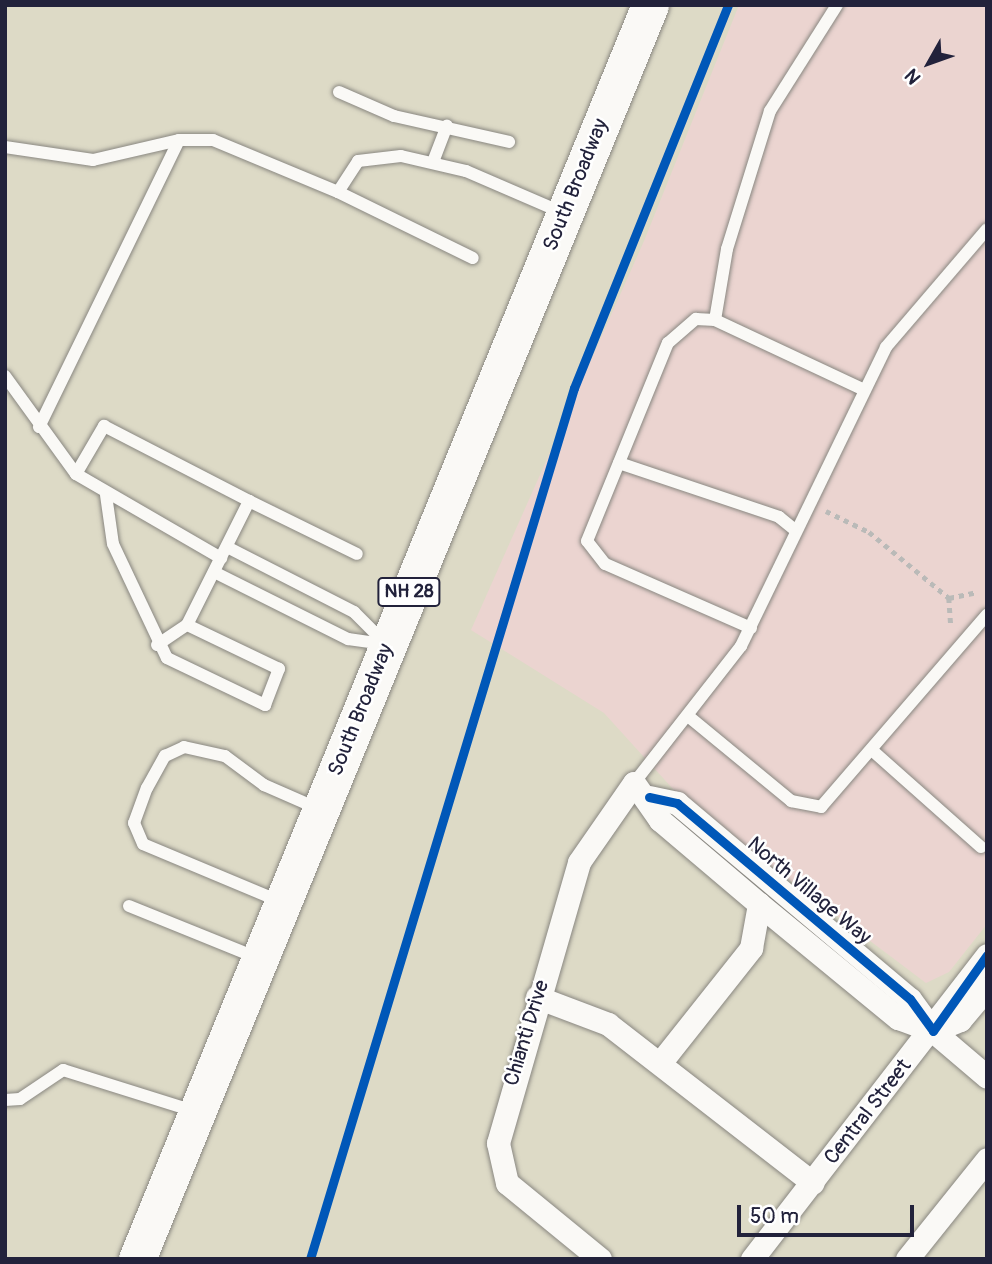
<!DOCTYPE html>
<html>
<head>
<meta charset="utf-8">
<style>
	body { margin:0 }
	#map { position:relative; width:992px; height:1264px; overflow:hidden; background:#dddac6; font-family:Pangolin,sans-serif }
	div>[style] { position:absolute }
	.built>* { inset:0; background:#ebd4d0 }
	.path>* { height:4.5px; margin-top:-2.25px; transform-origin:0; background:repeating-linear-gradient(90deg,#babab8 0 5px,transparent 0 10px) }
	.roads { filter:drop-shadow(0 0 2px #898781) drop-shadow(0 0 2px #898781) }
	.lane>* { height:12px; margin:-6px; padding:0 6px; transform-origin:6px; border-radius:6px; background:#faf9f6 }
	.street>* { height:23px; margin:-11.5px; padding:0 11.5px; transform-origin:11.5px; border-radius:11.5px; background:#faf9f6 }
	.primary>* { height:37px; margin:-18.5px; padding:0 18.5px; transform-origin:18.5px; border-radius:18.5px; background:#faf9f6 }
	.cycleway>* { height:9px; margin:-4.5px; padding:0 4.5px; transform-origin:4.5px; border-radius:4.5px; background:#0057b8 }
	span { translate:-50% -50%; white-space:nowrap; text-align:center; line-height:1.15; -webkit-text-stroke:5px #fff; paint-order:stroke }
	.shield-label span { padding:2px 5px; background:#fff; border:2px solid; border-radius:5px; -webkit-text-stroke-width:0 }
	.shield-label { font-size:19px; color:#22223b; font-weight:700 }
	.street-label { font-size:21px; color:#22223b }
	.frame { position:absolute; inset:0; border:7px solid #22223b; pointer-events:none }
	.north { position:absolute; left:894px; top:28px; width:70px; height:70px; -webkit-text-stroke:5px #fff; paint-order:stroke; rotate:230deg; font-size:19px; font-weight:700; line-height:28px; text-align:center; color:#22223b }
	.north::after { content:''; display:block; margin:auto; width:24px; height:32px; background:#22223b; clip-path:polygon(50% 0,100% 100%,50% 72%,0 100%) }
	.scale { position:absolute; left:737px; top:1205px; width:177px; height:32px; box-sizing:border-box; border:4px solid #22223b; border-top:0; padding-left:9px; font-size:21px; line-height:24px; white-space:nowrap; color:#22223b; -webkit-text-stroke:5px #fff; paint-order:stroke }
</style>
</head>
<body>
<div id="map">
	<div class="built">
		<i style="clip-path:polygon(739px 5px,987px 5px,987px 924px,949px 972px,926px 983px,683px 800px,604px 713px,471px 630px,644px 241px)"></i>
	</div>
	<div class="path">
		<i style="left:826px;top:511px;width:48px;rotate:26deg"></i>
		<i style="left:869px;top:532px;width:104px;rotate:39.5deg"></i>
		<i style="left:949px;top:598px;width:29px;rotate:86deg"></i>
		<i style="left:949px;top:598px;width:29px;rotate:-12deg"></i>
	</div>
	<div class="roads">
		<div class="lane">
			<i style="left:339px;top:92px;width:60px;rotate:23.6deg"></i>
			<i style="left:394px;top:116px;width:118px;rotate:12.7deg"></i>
			<i style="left:5px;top:147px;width:89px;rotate:8.4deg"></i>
			<i style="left:93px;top:160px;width:88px;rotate:-13.1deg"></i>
			<i style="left:179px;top:140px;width:34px"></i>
			<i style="left:213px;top:140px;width:135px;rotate:22.6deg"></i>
			<i style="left:338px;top:192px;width:37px;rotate:-57deg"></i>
			<i style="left:358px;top:161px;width:43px;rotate:-6.6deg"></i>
			<i style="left:401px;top:156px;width:67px;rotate:13deg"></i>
			<i style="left:466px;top:171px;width:106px;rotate:23.4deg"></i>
			<i style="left:433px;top:162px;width:39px;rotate:-69deg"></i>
			<i style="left:338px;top:192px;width:150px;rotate:26.1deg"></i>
			<i style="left:715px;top:320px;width:72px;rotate:-80.4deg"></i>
			<i style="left:727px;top:249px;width:145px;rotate:-72.7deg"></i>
			<i style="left:770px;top:111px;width:125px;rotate:-57.7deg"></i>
			<i style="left:5px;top:376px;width:121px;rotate:54.1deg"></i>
			<i style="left:76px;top:474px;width:168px;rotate:30.1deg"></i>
			<i style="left:39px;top:427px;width:319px;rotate:-64deg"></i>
			<i style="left:619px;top:463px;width:169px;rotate:18.6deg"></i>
			<i style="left:779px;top:517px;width:22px;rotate:39deg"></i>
			<i style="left:76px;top:474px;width:56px;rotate:-59.7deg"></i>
			<i style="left:104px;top:426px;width:163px;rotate:27.3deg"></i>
			<i style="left:106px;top:495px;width:49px;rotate:81.9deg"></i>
			<i style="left:113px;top:544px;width:126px;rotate:64.7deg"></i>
			<i style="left:167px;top:658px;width:109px;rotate:25.6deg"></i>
			<i style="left:265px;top:705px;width:39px;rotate:-69deg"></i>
			<i style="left:279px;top:669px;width:102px;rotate:-154.4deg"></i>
			<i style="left:227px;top:547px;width:143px;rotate:27.1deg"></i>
			<i style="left:354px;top:612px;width:42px;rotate:45deg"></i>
			<i style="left:214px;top:572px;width:150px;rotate:26.6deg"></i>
			<i style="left:348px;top:639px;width:35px;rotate:8deg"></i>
			<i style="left:751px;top:628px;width:159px;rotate:-156.3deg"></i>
			<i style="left:605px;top:564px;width:29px;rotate:-128deg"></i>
			<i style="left:587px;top:541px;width:214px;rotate:-67.8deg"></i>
			<i style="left:668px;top:343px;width:37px;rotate:-41deg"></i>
			<i style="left:696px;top:319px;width:19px;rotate:3deg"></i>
			<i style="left:715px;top:320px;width:162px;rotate:25.1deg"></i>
			<i style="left:157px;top:645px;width:36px;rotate:-34deg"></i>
			<i style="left:187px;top:625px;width:139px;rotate:-63.4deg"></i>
			<i style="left:249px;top:501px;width:120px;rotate:26.1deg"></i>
			<i style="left:688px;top:716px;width:134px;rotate:39.5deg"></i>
			<i style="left:791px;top:801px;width:31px;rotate:11deg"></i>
			<i style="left:821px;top:807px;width:254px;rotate:-49.2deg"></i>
			<i style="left:874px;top:752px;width:143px;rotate:41.6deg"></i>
			<i style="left:634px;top:783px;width:174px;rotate:-52deg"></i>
			<i style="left:741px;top:646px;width:332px;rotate:-64.1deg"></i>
			<i style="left:886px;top:347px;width:155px;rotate:-49.4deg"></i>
			<i style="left:279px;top:901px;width:147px;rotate:-157.3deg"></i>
			<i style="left:143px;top:844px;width:23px;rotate:-113deg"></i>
			<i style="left:134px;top:823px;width:37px;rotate:-70deg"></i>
			<i style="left:147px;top:788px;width:37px;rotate:-61deg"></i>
			<i style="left:165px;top:756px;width:21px;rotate:-25deg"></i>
			<i style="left:184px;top:747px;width:42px;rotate:12.4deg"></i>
			<i style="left:225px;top:756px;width:49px;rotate:36.6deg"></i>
			<i style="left:264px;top:785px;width:58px;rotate:23.5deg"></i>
			<i style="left:129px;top:906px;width:139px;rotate:22deg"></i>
			<i style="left:5px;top:1100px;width:15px;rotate:-4deg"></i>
			<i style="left:20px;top:1099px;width:52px;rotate:-34deg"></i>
			<i style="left:63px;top:1070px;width:137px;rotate:17.4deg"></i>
		</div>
		<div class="street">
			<i style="left:649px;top:797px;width:29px;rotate:12deg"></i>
			<i style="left:677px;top:803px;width:304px;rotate:40.1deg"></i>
			<i style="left:910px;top:999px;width:39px;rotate:54deg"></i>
			<i style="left:933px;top:1031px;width:71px;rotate:40.4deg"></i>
			<i style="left:537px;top:997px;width:76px;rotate:20.8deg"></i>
			<i style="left:608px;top:1024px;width:259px;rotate:37.8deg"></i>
			<i style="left:933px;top:1031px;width:29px;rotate:-22deg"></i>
			<i style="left:960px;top:1020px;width:42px;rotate:-49.8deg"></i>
			<i style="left:660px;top:1063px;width:147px;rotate:-51.6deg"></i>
			<i style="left:751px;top:948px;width:45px;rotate:-79.7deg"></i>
			<i style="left:600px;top:1259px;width:120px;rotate:-140.7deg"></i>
			<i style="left:507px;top:1183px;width:41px;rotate:-102.7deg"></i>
			<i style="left:498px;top:1143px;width:292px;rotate:-73.9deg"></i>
			<i style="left:579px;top:862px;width:96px;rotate:-55.2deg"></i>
			<i style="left:634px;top:783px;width:45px;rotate:54.9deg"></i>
			<i style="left:660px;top:820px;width:130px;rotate:40.3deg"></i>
			<i style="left:759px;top:904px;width:180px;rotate:39.4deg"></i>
			<i style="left:898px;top:1018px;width:37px;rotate:20deg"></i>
			<i style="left:752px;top:1259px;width:384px;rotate:-52.3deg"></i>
			<i style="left:907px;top:1259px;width:128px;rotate:-51.3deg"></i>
		</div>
		<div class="primary">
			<i style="left:137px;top:1259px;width:1355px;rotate:-67.75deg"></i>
		</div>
	</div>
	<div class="cycleway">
		<i style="left:649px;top:797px;width:29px;rotate:12deg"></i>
		<i style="left:677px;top:803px;width:304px;rotate:40.1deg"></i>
		<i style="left:910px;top:999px;width:39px;rotate:54deg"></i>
		<i style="left:933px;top:1031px;width:93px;rotate:-54.6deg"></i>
		<i style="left:310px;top:1259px;width:910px;rotate:-73.14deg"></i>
		<i style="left:574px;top:388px;width:413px;rotate:-68.1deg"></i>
	</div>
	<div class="shield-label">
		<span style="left:409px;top:592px">NH 28</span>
	</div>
	<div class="street-label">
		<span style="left:576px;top:185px;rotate:-68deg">South Broadway</span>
		<span style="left:361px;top:710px;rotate:-68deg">South Broadway</span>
		<span style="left:809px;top:891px;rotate:40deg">North Village Way</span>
		<span style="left:527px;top:1033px;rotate:-73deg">Chianti Drive</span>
		<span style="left:868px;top:1112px;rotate:-52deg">Central Street</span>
	</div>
	<div class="frame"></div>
	<div class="north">N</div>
	<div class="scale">50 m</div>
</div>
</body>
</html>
